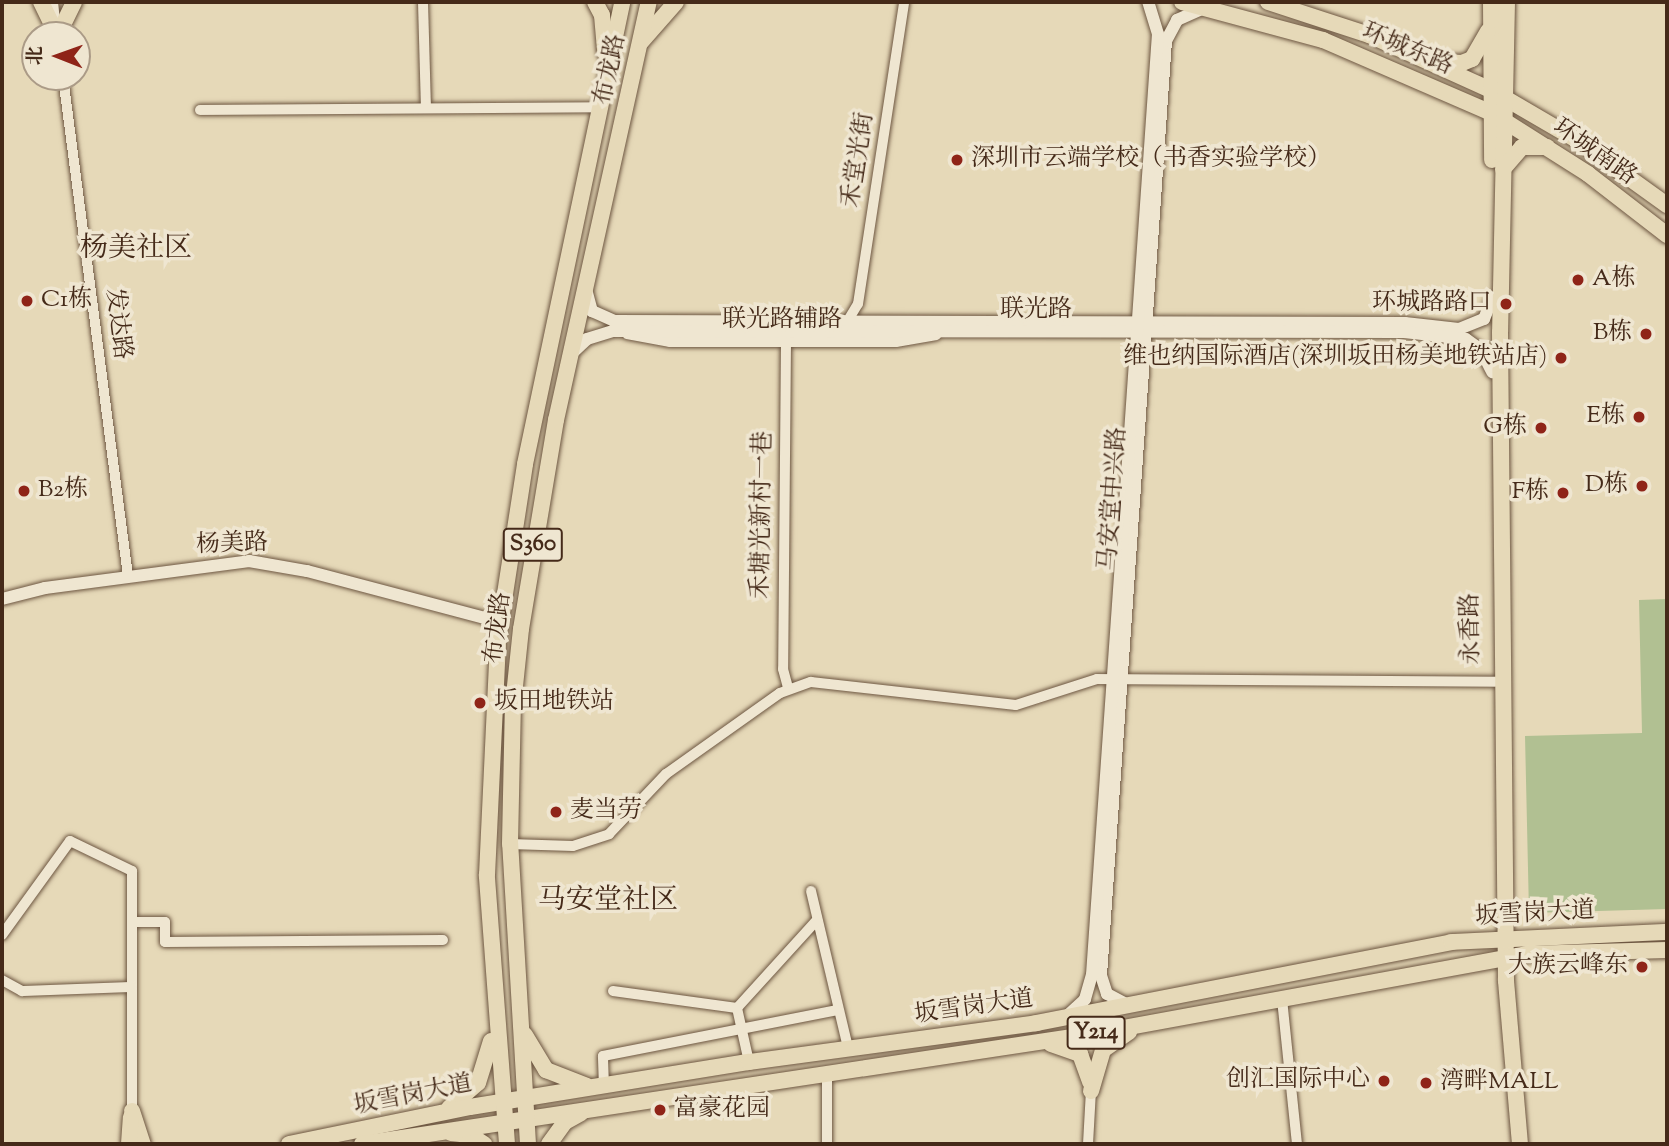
<!DOCTYPE html>
<html>
<head>
<meta charset="utf-8">
<style>
	body { margin:0 }
	#map { position:relative; width:1669px; height:1146px; overflow:hidden; background:#e6d9b8; font-family:"Sorts Mill Goudy","Noto Serif SC",serif }
	div>[style] { position:absolute }
	.green>* { inset:0; background:#b1c092 }
	.roads { filter:drop-shadow(0 0 2px #6d5641) drop-shadow(0 0 2px #6d5641) }
	.minor>* { height:10px; margin:-5px; padding:0 5px; transform-origin:5px; border-radius:5px; background:#efe6d1 }
	.tertiary>* { height:12px; margin:-6px; padding:0 6px; transform-origin:6px; border-radius:6px; background:#efe6d1 }
	.primary>* { height:16px; margin:-8px; padding:0 8px; transform-origin:8px; border-radius:8px; background:#e6d9b8 }
	.dots>* { width:19px; height:19px; translate:-50% -50%; box-sizing:border-box; border:4px solid #efe6d1; border-radius:50% }
	span { translate:-50% -50%; white-space:nowrap; text-align:center; line-height:1.15; -webkit-text-stroke:7px #efe6d1; paint-order:stroke }
	.shield-label span { padding:2px 5px; background:#efe6d1; border:2px solid; border-radius:5px; -webkit-text-stroke-width:0 }
	.shield-label { font-size:23px; color:#452a19; font-weight:700 }
	.street-label { font-size:24px; color:#452a19 }
	.poi-label { font-size:24px; color:#452a19 }
	.left { translate:0 -50%; text-align:left }
	.right { translate:-100% -50%; text-align:right }
	.quarter-label { font-size:28px; color:#452a19 }
	.frame { position:absolute; inset:0; border:4px solid #452a19; pointer-events:none }
	.north { position:absolute; left:21px; top:21px; width:70px; height:70px; box-sizing:border-box; background:#efe6d1; border:2px solid #ab9b87; border-radius:50%; rotate:271deg; font-size:19px; font-weight:700; line-height:28px; text-align:center; color:#452a19 }
	.north::after { content:''; display:block; margin:auto; width:24px; height:32px; background:#8f2418; clip-path:polygon(50% 0,100% 100%,50% 72%,0 100%) }
</style>
</head>
<body>
<div id="map">
	<div class="green">
		<i style="clip-path:polygon(1667px 599px,1667px 909px,1529px 913px,1525px 736px,1642px 733px,1639px 600px)"></i>
	</div>
	<div class="roads">
		<div class="minor">
			<i style="left:53px;top:2px;width:19px;rotate:84deg"></i>
			<i style="left:423px;top:2px;width:106px;rotate:88.4deg"></i>
			<i style="left:63px;top:77px;width:503px;rotate:82.58deg"></i>
			<i style="left:200px;top:110px;width:398px;rotate:-0.4deg"></i>
			<i style="left:847px;top:322px;width:21px;rotate:-59deg"></i>
			<i style="left:858px;top:304px;width:305px;rotate:-81.3deg"></i>
			<i style="left:627px;top:334px;width:44px;rotate:10.5deg"></i>
			<i style="left:670px;top:342px;width:226px"></i>
			<i style="left:896px;top:342px;width:41px;rotate:-9.9deg"></i>
			<i style="left:786px;top:342px;width:327px;rotate:90.5deg"></i>
			<i style="left:783px;top:669px;width:20px;rotate:75deg"></i>
			<i style="left:510px;top:844px;width:63px;rotate:1.8deg"></i>
			<i style="left:573px;top:846px;width:38px;rotate:-18deg"></i>
			<i style="left:609px;top:834px;width:83px;rotate:-46.5deg"></i>
			<i style="left:666px;top:774px;width:140px;rotate:-35.4deg"></i>
			<i style="left:780px;top:693px;width:33px;rotate:-20deg"></i>
			<i style="left:811px;top:682px;width:206px;rotate:6.4deg"></i>
			<i style="left:1016px;top:705px;width:85px;rotate:-17.8deg"></i>
			<i style="left:1097px;top:679px;width:398px;rotate:0.4deg"></i>
			<i style="left:811px;top:891px;width:161px;rotate:76.7deg"></i>
			<i style="left:132px;top:922px;width:33px"></i>
			<i style="left:165px;top:922px;width:20px;rotate:90deg"></i>
			<i style="left:165px;top:942px;width:278px;rotate:-0.4deg"></i>
			<i style="left:2px;top:935px;width:116px;rotate:-54.1deg"></i>
			<i style="left:70px;top:841px;width:69px;rotate:25.8deg"></i>
			<i style="left:132px;top:871px;width:245px;rotate:90deg"></i>
			<i style="left:2px;top:980px;width:23px;rotate:29deg"></i>
			<i style="left:22px;top:991px;width:110px;rotate:-2.1deg"></i>
			<i style="left:613px;top:991px;width:125px;rotate:7.8deg"></i>
			<i style="left:737px;top:1008px;width:119px;rotate:-47.7deg"></i>
			<i style="left:1282px;top:999px;width:146px;rotate:84.1deg"></i>
			<i style="left:737px;top:1008px;width:55px;rotate:77.5deg"></i>
			<i style="left:604px;top:1087px;width:31px;rotate:-92deg"></i>
			<i style="left:603px;top:1056px;width:239px;rotate:-11.1deg"></i>
			<i style="left:827px;top:1144px;width:70px;rotate:-90deg"></i>
			<i style="left:1088px;top:1144px;width:53px;rotate:-86.8deg"></i>
		</div>
		<div class="tertiary">
			<i style="left:586px;top:289px;width:23px;rotate:75deg"></i>
			<i style="left:592px;top:311px;width:24px;rotate:24deg"></i>
			<i style="left:614px;top:321px;width:791px;rotate:0.14deg"></i>
			<i style="left:1405px;top:323px;width:54px;rotate:6.3deg"></i>
			<i style="left:1459px;top:329px;width:27px;rotate:-22deg"></i>
			<i style="left:1484px;top:319px;width:22px;rotate:-68deg"></i>
			<i style="left:571px;top:354px;width:22px;rotate:-43deg"></i>
			<i style="left:587px;top:339px;width:27px;rotate:-17deg"></i>
			<i style="left:613px;top:331px;width:791px;rotate:0.07deg"></i>
			<i style="left:1404px;top:332px;width:62px;rotate:6.4deg"></i>
			<i style="left:1466px;top:339px;width:19px;rotate:36deg"></i>
			<i style="left:1481px;top:350px;width:25px;rotate:63deg"></i>
			<i style="left:2px;top:599px;width:44px;rotate:-14.3deg"></i>
			<i style="left:45px;top:588px;width:206px;rotate:-7.5deg"></i>
			<i style="left:249px;top:561px;width:59px;rotate:9.8deg"></i>
			<i style="left:307px;top:571px;width:200px;rotate:14.8deg"></i>
			<i style="left:1128px;top:1005px;width:24px;rotate:-152deg"></i>
			<i style="left:1107px;top:994px;width:20px;rotate:-108deg"></i>
			<i style="left:1101px;top:975px;width:936px;rotate:-86.02deg"></i>
			<i style="left:1166px;top:41px;width:24px;rotate:-62deg"></i>
			<i style="left:1177px;top:20px;width:30px;rotate:-24deg"></i>
			<i style="left:1066px;top:1017px;width:26px;rotate:-43deg"></i>
			<i style="left:1085px;top:999px;width:25px;rotate:-74deg"></i>
			<i style="left:1092px;top:975px;width:943px;rotate:-85.99deg"></i>
			<i style="left:1158px;top:34px;width:34px;rotate:-107deg"></i>
		</div>
		<div class="primary">
			<i style="left:41px;top:2px;width:37px;rotate:64deg"></i>
			<i style="left:595px;top:2px;width:15px;rotate:62deg"></i>
			<i style="left:602px;top:15px;width:38px;rotate:85deg"></i>
			<i style="left:1182px;top:2px;width:146px;rotate:15.1deg"></i>
			<i style="left:1323px;top:40px;width:184px;rotate:23.4deg"></i>
			<i style="left:1492px;top:113px;width:114px;rotate:32.4deg"></i>
			<i style="left:1588px;top:174px;width:100px;rotate:37.7deg"></i>
			<i style="left:1268px;top:2px;width:106px;rotate:18.1deg"></i>
			<i style="left:1369px;top:35px;width:134px;rotate:24.3deg"></i>
			<i style="left:1491px;top:90px;width:97px;rotate:30.3deg"></i>
			<i style="left:1575px;top:139px;width:113px;rotate:35.7deg"></i>
			<i style="left:1491px;top:2px;width:158px;rotate:89.6deg"></i>
			<i style="left:1507px;top:2px;width:330px;rotate:91.2deg"></i>
			<i style="left:1500px;top:332px;width:649px;rotate:89.47deg"></i>
			<i style="left:1506px;top:981px;width:164px;rotate:85.1deg"></i>
			<i style="left:58px;top:35px;width:37px;rotate:-64deg"></i>
			<i style="left:641px;top:42px;width:53px;rotate:-48.8deg"></i>
			<i style="left:1441px;top:62px;width:21px;rotate:3deg"></i>
			<i style="left:1462px;top:63px;width:11px;rotate:-22deg"></i>
			<i style="left:1472px;top:59px;width:32px;rotate:-60deg"></i>
			<i style="left:1503px;top:169px;width:29px;rotate:-49deg"></i>
			<i style="left:1522px;top:147px;width:25px"></i>
			<i style="left:525px;top:1035px;width:41px;rotate:59deg"></i>
			<i style="left:546px;top:1070px;width:44px;rotate:21.3deg"></i>
			<i style="left:1051px;top:1044px;width:31px;rotate:19deg"></i>
			<i style="left:1080px;top:1054px;width:30px;rotate:70deg"></i>
			<i style="left:1091px;top:1091px;width:43px;rotate:-73.7deg"></i>
			<i style="left:1103px;top:1050px;width:32px;rotate:-35deg"></i>
			<i style="left:449px;top:1108px;width:38px;rotate:-41deg"></i>
			<i style="left:478px;top:1083px;width:44px;rotate:-72.8deg"></i>
			<i style="left:132px;top:1111px;width:35px;rotate:72deg"></i>
			<i style="left:451px;top:1133px;width:19px;rotate:6deg"></i>
			<i style="left:470px;top:1135px;width:17px;rotate:33deg"></i>
			<i style="left:129px;top:1144px;width:27px;rotate:-86deg"></i>
			<i style="left:289px;top:1144px;width:185px;rotate:-11.6deg"></i>
			<i style="left:470px;top:1107px;width:283px;rotate:-9.2deg"></i>
			<i style="left:749px;top:1062px;width:290px;rotate:-7.7deg"></i>
			<i style="left:1036px;top:1023px;width:423px;rotate:-11deg"></i>
			<i style="left:1451px;top:942px;width:216px;rotate:-2.7deg"></i>
			<i style="left:362px;top:1144px;width:737px;rotate:-8.58deg"></i>
			<i style="left:1091px;top:1034px;width:442px;rotate:-10.4deg"></i>
			<i style="left:1526px;top:954px;width:141px;rotate:-1.6deg"></i>
			<i style="left:507px;top:1144px;width:270px;rotate:-94.3deg"></i>
			<i style="left:487px;top:875px;width:236px;rotate:-87.3deg"></i>
			<i style="left:498px;top:639px;width:177px;rotate:-81.2deg"></i>
			<i style="left:525px;top:464px;width:472px;rotate:-78.1deg"></i>
			<i style="left:528px;top:1144px;width:301px;rotate:-93.4deg"></i>
			<i style="left:510px;top:844px;width:139px;rotate:-88.8deg"></i>
			<i style="left:513px;top:705px;width:76px;rotate:-84deg"></i>
			<i style="left:521px;top:629px;width:212px;rotate:-80.5deg"></i>
			<i style="left:556px;top:420px;width:428px;rotate:-77.5deg"></i>
			<i style="left:549px;top:1144px;width:27px;rotate:-54deg"></i>
			<i style="left:565px;top:1122px;width:18px;rotate:-29deg"></i>
		</div>
	</div>
	<div class="dots">
		<i style="left:957px;top:160px;background:#8f2418"></i>
		<i style="left:1578px;top:280px;background:#8f2418"></i>
		<i style="left:27px;top:301px;background:#8f2418"></i>
		<i style="left:1506px;top:304px;background:#8f2418"></i>
		<i style="left:1646px;top:334px;background:#8f2418"></i>
		<i style="left:1561px;top:358px;background:#8f2418"></i>
		<i style="left:1639px;top:417px;background:#8f2418"></i>
		<i style="left:1541px;top:428px;background:#8f2418"></i>
		<i style="left:1642px;top:486px;background:#8f2418"></i>
		<i style="left:24px;top:491px;background:#8f2418"></i>
		<i style="left:1563px;top:493px;background:#8f2418"></i>
		<i style="left:480px;top:703px;background:#8f2418"></i>
		<i style="left:556px;top:812px;background:#8f2418"></i>
		<i style="left:1642px;top:967px;background:#8f2418"></i>
		<i style="left:1384px;top:1081px;background:#8f2418"></i>
		<i style="left:1426px;top:1083px;background:#8f2418"></i>
		<i style="left:660px;top:1110px;background:#8f2418"></i>
	</div>
	<div class="shield-label">
		<span style="left:533px;top:545px">S360</span>
		<span style="left:1096px;top:1033px">Y214</span>
	</div>
	<div class="street-label">
		<span style="left:1407px;top:50px;rotate:23deg">环城东路</span>
		<span style="left:611px;top:70px;rotate:-78deg">布龙路</span>
		<span style="left:1594px;top:153px;rotate:35deg">环城南路</span>
		<span style="left:859px;top:160px;rotate:-81deg">禾堂光街</span>
		<span style="left:1036px;top:311px">联光路</span>
		<span style="left:782px;top:321px">联光路辅路</span>
		<span style="left:117px;top:324px;rotate:83deg">发达路</span>
		<span style="left:1114px;top:499px;rotate:-86deg">马安堂中兴路</span>
		<span style="left:763px;top:515px;rotate:-89deg">禾塘光新村一巷</span>
		<span style="left:232px;top:545px;rotate:-2deg">杨美路</span>
		<span style="left:499px;top:628px;rotate:-83deg">布龙路</span>
		<span style="left:1472px;top:629px;rotate:-91deg">永香路</span>
		<span style="left:1535px;top:915px;rotate:-3deg">坂雪岗大道</span>
		<span style="left:974px;top:1008px;rotate:-8deg">坂雪岗大道</span>
		<span style="left:413px;top:1096px;rotate:-11deg">坂雪岗大道</span>
	</div>
	<div class="poi-label">
		<span class="left" style="left:971px;top:160px">深圳市云端学校（书香实验学校）</span>
		<span class="left" style="left:1592px;top:280px">A栋</span>
		<span class="left" style="left:41px;top:301px">C1栋</span>
		<span class="right" style="left:1492px;top:304px">环城路路口</span>
		<span class="right" style="left:1632px;top:334px">B栋</span>
		<span class="right" style="left:1547px;top:358px">维也纳国际酒店(深圳坂田杨美地铁站店)</span>
		<span class="right" style="left:1625px;top:417px">E栋</span>
		<span class="right" style="left:1527px;top:428px">G栋</span>
		<span class="right" style="left:1628px;top:486px">D栋</span>
		<span class="left" style="left:38px;top:491px">B2栋</span>
		<span class="right" style="left:1549px;top:493px">F栋</span>
		<span class="left" style="left:494px;top:703px">坂田地铁站</span>
		<span class="left" style="left:570px;top:812px">麦当劳</span>
		<span class="right" style="left:1628px;top:967px">大族云峰东</span>
		<span class="right" style="left:1370px;top:1081px">创汇国际中心</span>
		<span class="left" style="left:1440px;top:1083px">湾畔MALL</span>
		<span class="left" style="left:674px;top:1110px">富豪花园</span>
	</div>
	<div class="quarter-label">
		<span style="left:136px;top:249px">杨美社区</span>
		<span style="left:608px;top:901px">马安堂社区</span>
	</div>
	<div class="frame"></div>
	<div class="north">北</div>
</div>
</body>
</html>
